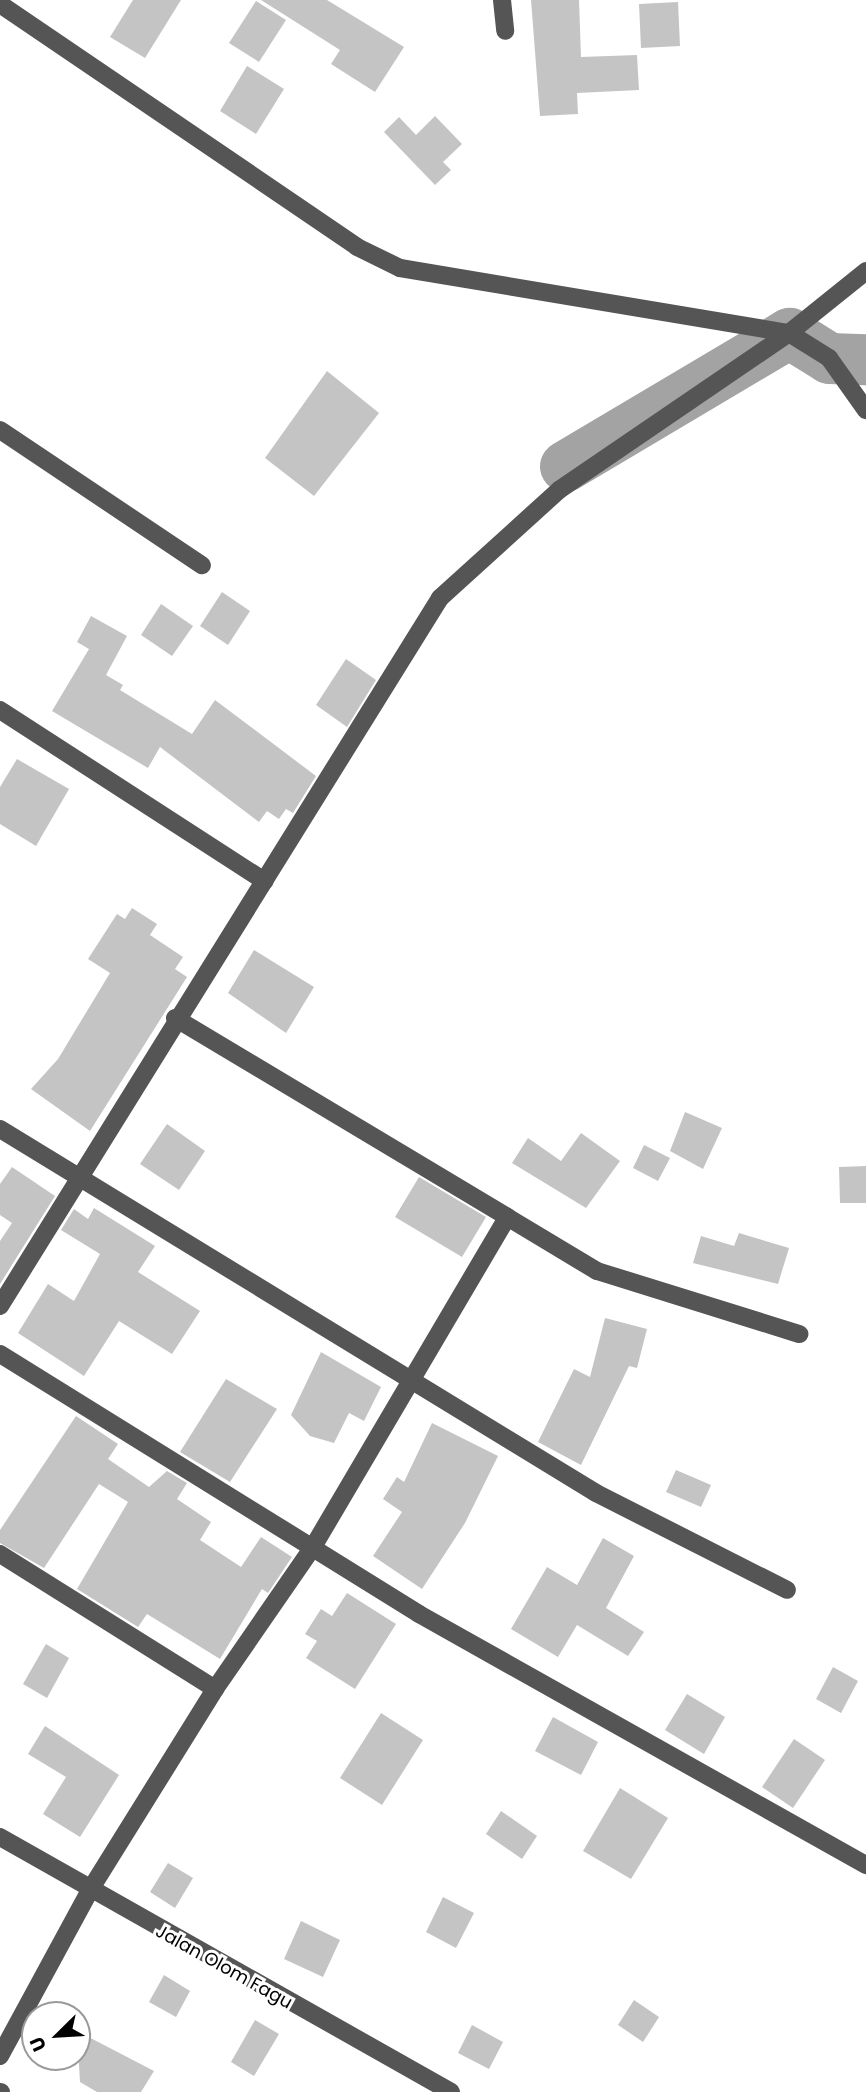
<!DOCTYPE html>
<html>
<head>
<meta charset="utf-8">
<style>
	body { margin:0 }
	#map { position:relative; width:866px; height:2092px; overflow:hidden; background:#fff; font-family:Poppins,sans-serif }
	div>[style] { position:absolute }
	.river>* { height:51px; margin:-25.5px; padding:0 25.5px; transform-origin:25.5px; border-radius:25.5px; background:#a3a3a3 }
	.building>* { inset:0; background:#c4c4c4 }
	.minor>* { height:18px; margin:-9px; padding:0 9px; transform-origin:9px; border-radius:9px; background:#555 }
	span { translate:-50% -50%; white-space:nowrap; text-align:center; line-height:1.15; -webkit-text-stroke:6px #fff; paint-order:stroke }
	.street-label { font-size:18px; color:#000 }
	.north { position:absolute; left:21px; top:2001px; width:70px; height:70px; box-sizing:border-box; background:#fff; border:2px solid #999; border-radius:50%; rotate:246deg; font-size:19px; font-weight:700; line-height:28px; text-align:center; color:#000 }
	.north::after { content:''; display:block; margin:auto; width:24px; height:32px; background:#000; clip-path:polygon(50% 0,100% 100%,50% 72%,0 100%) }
</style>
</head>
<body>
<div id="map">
	<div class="river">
		<i style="left:565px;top:466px;width:261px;rotate:-30.7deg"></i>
		<i style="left:789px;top:333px;width:47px;rotate:32deg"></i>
		<i style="left:829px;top:358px;width:37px;rotate:2deg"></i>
	</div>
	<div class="building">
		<i style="clip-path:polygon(133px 0,181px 0,145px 58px,110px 37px)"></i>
		<i style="clip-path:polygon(261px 0,327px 0,404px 47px,375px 92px,331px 64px,340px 50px)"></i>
		<i style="clip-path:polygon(531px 0,579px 0,581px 57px,637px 55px,639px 90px,577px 93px,578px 114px,540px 116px)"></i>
		<i style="clip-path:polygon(256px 1px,286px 20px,259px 62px,229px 43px)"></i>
		<i style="clip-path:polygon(678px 2px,680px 46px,641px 48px,639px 4px)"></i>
		<i style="clip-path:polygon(247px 66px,284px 89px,256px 134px,220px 111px)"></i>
		<i style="clip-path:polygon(435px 116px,462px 144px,443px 162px,451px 170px,435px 185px,384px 132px,399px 117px,416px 135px)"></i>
		<i style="clip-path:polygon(327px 371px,379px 413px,314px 496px,265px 458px)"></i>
		<i style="clip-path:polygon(222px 592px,250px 611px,228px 645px,200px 626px)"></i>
		<i style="clip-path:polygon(161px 604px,193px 626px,172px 656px,141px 635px)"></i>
		<i style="clip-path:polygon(91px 616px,127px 636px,106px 675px,123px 685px,120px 690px,192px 734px,215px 700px,316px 776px,293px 813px,286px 809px,279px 819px,267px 811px,259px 822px,160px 747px,148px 768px,52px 711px,89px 649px,77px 642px)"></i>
		<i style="clip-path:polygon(346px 659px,376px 680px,347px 727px,316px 705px)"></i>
		<i style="clip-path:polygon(17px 759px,69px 789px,36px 846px,0 824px,0 787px)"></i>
		<i style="clip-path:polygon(132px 908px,157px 924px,150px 935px,183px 957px,175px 969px,187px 977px,90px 1131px,31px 1089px,58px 1059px,110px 973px,88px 959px,117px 914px,125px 919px)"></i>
		<i style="clip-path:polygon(254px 950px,314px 987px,286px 1033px,228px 993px)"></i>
		<i style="clip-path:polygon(685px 1112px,722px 1128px,703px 1169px,670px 1151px)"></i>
		<i style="clip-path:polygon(167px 1124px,205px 1151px,179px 1190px,140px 1164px)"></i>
		<i style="clip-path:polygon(581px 1133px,620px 1161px,586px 1208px,512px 1163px,528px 1138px,561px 1161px)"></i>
		<i style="clip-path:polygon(644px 1145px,670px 1158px,658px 1181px,633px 1168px)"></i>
		<i style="clip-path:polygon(866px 1166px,866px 1203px,840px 1203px,839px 1167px)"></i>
		<i style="clip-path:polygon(12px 1167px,55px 1196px,0 1284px,0 1241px,12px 1223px,0 1215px,0 1184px)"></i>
		<i style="clip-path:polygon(419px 1177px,486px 1217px,462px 1257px,395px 1217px)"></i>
		<i style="clip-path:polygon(94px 1208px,155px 1246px,138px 1272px,200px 1311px,172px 1354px,119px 1321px,84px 1376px,18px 1333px,48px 1284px,74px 1301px,100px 1254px,61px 1230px,74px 1209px,88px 1219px)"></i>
		<i style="clip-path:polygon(739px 1233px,789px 1248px,778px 1284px,693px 1263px,701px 1236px,734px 1246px)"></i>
		<i style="clip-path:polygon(605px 1318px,647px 1329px,637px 1368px,629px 1366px,581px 1465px,538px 1442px,574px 1369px,590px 1377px)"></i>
		<i style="clip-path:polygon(321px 1352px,381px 1387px,364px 1421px,349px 1413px,334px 1443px,310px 1436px,291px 1415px)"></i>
		<i style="clip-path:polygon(226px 1379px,277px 1409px,230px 1482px,180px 1452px)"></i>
		<i style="clip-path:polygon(76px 1416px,118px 1444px,108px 1459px,149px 1487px,167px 1471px,187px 1483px,177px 1499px,211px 1522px,200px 1540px,241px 1567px,261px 1537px,292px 1557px,268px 1593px,262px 1589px,220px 1659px,147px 1614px,138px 1627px,77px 1589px,128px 1502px,99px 1484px,44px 1568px,0 1543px,0 1530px)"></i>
		<i style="clip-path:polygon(432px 1423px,498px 1456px,465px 1523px,422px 1589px,373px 1556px,402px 1512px,383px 1499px,397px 1477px,404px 1482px)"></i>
		<i style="clip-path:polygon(676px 1470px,711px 1485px,701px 1507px,666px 1492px)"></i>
		<i style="clip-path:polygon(603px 1538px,634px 1556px,606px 1608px,644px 1632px,628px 1656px,577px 1625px,558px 1657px,511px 1629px,547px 1567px,577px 1585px)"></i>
		<i style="clip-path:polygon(347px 1593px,396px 1624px,355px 1689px,306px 1658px,317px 1641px,305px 1634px,321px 1609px,332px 1616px)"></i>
		<i style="clip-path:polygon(46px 1644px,69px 1658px,47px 1698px,23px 1684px)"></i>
		<i style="clip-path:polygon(833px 1667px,858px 1681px,841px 1713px,816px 1699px)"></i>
		<i style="clip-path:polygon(687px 1694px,725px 1717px,704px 1754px,665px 1730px)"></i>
		<i style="clip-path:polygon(381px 1713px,423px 1740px,382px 1805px,340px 1778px)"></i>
		<i style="clip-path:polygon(553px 1717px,598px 1742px,581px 1775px,535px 1751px)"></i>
		<i style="clip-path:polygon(45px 1726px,119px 1775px,80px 1837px,43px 1814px,66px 1777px,28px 1754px)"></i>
		<i style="clip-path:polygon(794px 1739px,825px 1760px,793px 1808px,762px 1787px)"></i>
		<i style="clip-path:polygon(620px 1788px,668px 1818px,631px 1879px,583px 1851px)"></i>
		<i style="clip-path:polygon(501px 1811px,537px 1836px,522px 1859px,486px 1834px)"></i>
		<i style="clip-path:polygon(168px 1863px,193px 1878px,175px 1908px,150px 1892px)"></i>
		<i style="clip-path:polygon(443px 1897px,474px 1913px,456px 1948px,426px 1932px)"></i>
		<i style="clip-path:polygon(301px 1921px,340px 1940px,323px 1977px,284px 1959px)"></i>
		<i style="clip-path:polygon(164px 1975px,190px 1991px,176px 2017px,149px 2002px)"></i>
		<i style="clip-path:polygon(634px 2000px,659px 2017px,643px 2042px,618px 2025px)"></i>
		<i style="clip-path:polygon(255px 2020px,279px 2034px,254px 2076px,231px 2062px)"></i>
		<i style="clip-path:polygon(472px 2025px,503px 2042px,489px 2069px,458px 2053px)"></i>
		<i style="clip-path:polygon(77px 2031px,154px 2071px,141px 2092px,97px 2092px,80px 2082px)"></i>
	</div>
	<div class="minor">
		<i style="left:502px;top:0;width:31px;rotate:84deg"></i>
		<i style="left:0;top:4px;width:432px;rotate:34.2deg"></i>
		<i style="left:357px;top:247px;width:48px;rotate:26deg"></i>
		<i style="left:400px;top:268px;width:394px;rotate:9.5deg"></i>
		<i style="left:789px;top:333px;width:47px;rotate:32deg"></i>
		<i style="left:829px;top:358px;width:64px;rotate:54.6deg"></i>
		<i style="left:0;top:430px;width:243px;rotate:33.8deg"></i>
		<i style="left:0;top:710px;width:315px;rotate:32.9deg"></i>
		<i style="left:175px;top:1018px;width:387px;rotate:30.9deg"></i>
		<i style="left:0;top:1129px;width:698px;rotate:31.41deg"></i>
		<i style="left:596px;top:1493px;width:214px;rotate:26.9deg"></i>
		<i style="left:0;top:1306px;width:834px;rotate:-58.14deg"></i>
		<i style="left:440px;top:598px;width:161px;rotate:-42.2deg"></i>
		<i style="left:559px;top:490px;width:278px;rotate:-34.3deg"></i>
		<i style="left:789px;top:333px;width:99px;rotate:-38.8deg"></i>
		<i style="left:0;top:1354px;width:493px;rotate:31.8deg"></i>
		<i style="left:419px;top:1614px;width:513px;rotate:29.32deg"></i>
		<i style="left:0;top:1554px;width:254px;rotate:32.1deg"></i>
		<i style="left:0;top:1837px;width:518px;rotate:29.48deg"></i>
		<i style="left:0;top:2056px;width:189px;rotate:-61.5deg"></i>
		<i style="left:90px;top:1890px;width:237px;rotate:-58.1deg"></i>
		<i style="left:215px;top:1689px;width:173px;rotate:-55.4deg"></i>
		<i style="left:313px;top:1547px;width:383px;rotate:-59.5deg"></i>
		<i style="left:507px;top:1217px;width:105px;rotate:31deg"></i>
		<i style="left:597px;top:1271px;width:212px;rotate:17.3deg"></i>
		<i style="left:0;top:2092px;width:1px"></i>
	</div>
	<div class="street-label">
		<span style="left:224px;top:1967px;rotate:29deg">Jalan Olom Fagu</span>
	</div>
	<div class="north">U</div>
</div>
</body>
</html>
